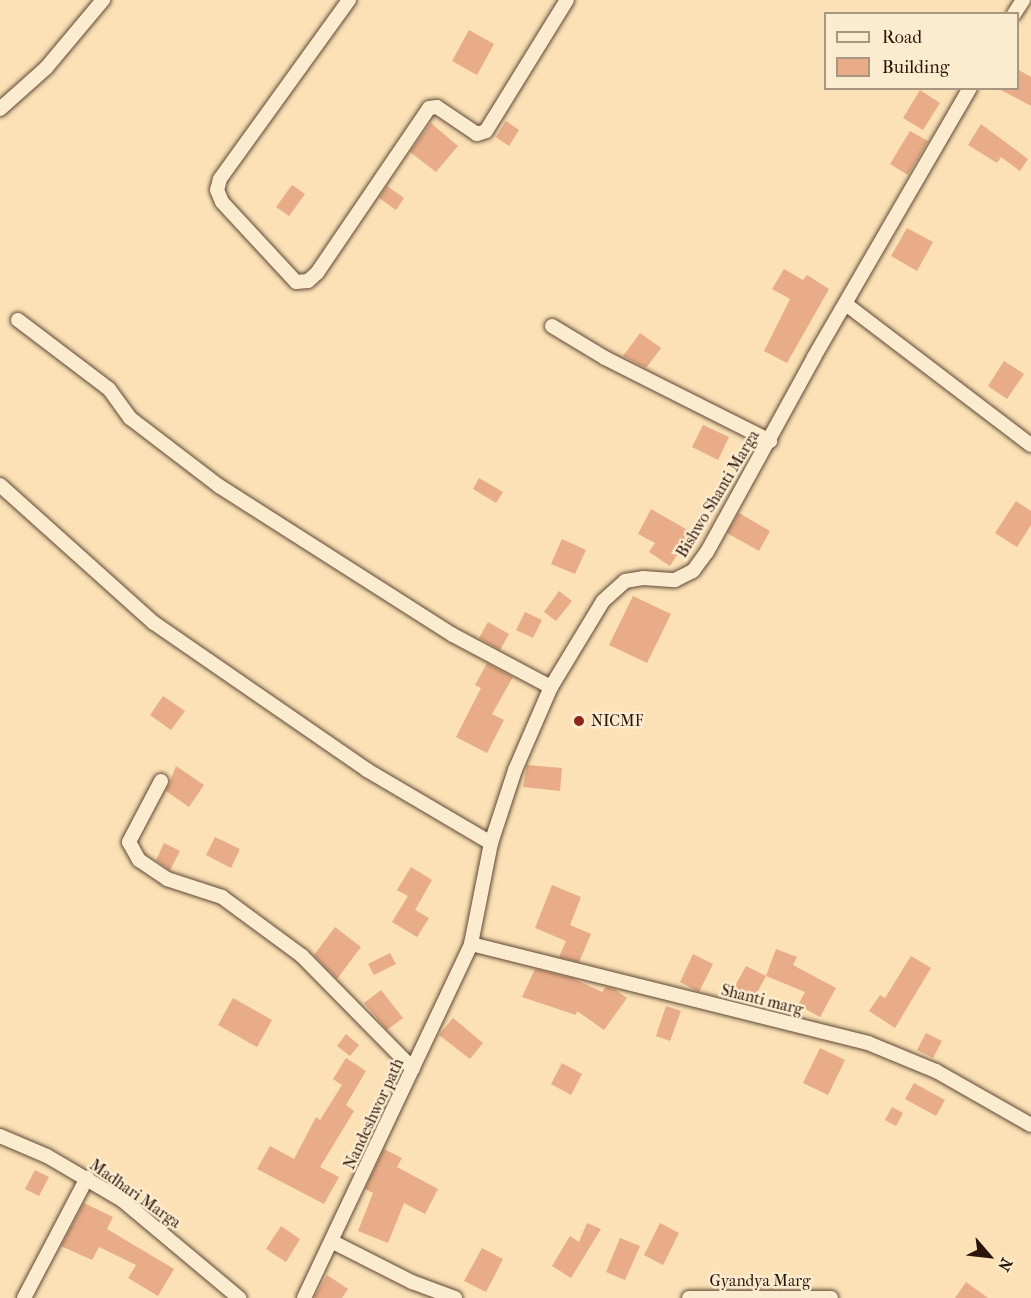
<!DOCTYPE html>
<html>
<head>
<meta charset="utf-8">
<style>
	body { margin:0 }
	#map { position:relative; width:1031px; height:1298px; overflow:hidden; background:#fbe1b5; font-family:"IM FELL French Canon",serif }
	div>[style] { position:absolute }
	.building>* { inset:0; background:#e8ac88 }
	.roads { filter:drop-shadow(0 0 2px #5f4736) drop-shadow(0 0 2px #5f4736) }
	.street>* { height:14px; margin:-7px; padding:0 7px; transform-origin:7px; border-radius:7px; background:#fceccf }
	.dots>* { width:16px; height:16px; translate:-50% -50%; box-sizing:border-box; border:3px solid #fceccf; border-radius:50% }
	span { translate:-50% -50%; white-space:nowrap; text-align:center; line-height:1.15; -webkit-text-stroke:5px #fceccf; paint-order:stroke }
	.street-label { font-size:16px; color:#2b140c }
	.poi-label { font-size:16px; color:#2b140c }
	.left { translate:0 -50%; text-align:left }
	.legend { position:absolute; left:824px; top:12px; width:195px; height:78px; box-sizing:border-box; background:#fceccf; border:2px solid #a89681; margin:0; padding:8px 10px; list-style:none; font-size:18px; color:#2b140c }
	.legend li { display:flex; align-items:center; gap:12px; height:30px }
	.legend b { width:30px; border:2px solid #a89681 }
	.north { position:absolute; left:959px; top:1226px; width:60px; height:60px; -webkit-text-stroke:4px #fceccf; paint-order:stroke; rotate:118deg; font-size:16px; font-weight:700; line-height:24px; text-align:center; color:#2b140c }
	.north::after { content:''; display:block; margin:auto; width:21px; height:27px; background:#2b140c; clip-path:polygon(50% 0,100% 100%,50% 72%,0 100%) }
</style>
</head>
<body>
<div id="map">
	<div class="building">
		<i style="clip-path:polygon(469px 30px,494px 44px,477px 75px,452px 61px)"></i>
		<i style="clip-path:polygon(1017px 69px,1031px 77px,1031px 106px,997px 88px,1017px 88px)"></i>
		<i style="clip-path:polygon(920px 90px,940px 103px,923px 130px,903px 118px)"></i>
		<i style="clip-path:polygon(506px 121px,519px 130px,509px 146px,496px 137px)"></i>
		<i style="clip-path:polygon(431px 123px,458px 146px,436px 172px,410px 152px)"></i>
		<i style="clip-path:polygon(981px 124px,1028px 159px,1020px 171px,1001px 157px,997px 163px,968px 145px)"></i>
		<i style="clip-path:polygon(910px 131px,928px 141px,908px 175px,890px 164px)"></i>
		<i style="clip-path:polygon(292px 185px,305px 194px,289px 216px,276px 207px)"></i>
		<i style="clip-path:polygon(387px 186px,404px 198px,396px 210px,379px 198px)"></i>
		<i style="clip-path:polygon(907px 228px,933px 242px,917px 271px,891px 256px)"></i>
		<i style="clip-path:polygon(784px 269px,803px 280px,807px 275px,829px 289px,787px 363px,764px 351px,790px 299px,772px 289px)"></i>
		<i style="clip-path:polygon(640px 333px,661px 348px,646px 368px,623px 356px)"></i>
		<i style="clip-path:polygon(1004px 361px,1024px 374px,1007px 399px,988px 386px)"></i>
		<i style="clip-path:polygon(703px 425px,729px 437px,718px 460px,692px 447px)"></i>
		<i style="clip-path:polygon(479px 478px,503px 492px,496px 503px,473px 489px)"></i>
		<i style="clip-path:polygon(1016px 501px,1031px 511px,1031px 525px,1017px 547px,995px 533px)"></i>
		<i style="clip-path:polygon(651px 509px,691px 532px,670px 566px,649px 552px,655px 543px,638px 534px)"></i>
		<i style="clip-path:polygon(739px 513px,770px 531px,759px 551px,727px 533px)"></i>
		<i style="clip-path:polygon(562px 539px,586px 550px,575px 574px,551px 564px)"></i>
		<i style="clip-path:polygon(559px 591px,572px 601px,556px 621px,544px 612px)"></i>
		<i style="clip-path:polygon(633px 596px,671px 614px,647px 663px,609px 645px)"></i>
		<i style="clip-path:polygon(525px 612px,542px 620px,533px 638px,516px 630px)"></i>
		<i style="clip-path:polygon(488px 622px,509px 634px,500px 650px,479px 638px)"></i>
		<i style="clip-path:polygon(487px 663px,513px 677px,492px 714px,504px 720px,487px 753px,456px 737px,481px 688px,475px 685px)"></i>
		<i style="clip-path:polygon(163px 696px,185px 711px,171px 730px,150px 715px)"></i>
		<i style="clip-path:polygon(527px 765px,562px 768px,560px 791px,523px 787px)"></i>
		<i style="clip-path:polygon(176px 766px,204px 785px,189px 807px,166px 791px)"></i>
		<i style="clip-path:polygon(215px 837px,240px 849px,231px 868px,206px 855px)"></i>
		<i style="clip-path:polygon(164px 843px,180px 851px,170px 870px,156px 860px)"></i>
		<i style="clip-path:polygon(411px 867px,432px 880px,415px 910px,429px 918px,417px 937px,392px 922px,408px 896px,397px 890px)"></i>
		<i style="clip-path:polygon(552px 885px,581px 897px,570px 925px,591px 934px,579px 962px,559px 957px,566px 941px,535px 928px)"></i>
		<i style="clip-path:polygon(335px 927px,361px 947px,337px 979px,314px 955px)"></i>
		<i style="clip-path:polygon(776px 949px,797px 957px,793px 965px,836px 988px,820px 1017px,798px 1005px,805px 992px,766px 976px)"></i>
		<i style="clip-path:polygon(390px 953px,396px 964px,374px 975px,368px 964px)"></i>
		<i style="clip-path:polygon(693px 954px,713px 964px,699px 992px,680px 982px)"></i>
		<i style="clip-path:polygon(911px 956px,931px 968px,895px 1028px,869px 1011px,880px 995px,885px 998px)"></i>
		<i style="clip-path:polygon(746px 966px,766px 976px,751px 1004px,731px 993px)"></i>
		<i style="clip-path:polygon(535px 969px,572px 978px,602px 992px,606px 987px,614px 989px,627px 998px,604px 1030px,577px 1011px,576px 1015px,522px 997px)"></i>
		<i style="clip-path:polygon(381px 990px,403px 1018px,387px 1030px,364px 1003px)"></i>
		<i style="clip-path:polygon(233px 998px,272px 1020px,257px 1047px,218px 1025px)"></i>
		<i style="clip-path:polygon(666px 1006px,681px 1011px,670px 1041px,656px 1036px)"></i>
		<i style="clip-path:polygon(453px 1018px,483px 1043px,470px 1059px,439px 1035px)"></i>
		<i style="clip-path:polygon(926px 1033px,942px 1041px,933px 1058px,917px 1050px)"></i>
		<i style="clip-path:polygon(346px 1034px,359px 1045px,350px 1056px,337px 1046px)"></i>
		<i style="clip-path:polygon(820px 1048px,845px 1060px,828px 1095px,803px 1083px)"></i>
		<i style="clip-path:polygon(346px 1058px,366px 1071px,346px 1105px,354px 1111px,320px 1167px,339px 1177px,324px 1204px,257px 1169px,270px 1146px,294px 1159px,316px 1117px,320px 1120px,342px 1085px,333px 1079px)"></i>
		<i style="clip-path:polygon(562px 1063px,582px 1074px,571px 1095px,551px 1084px)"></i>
		<i style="clip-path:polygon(914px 1083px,945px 1100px,936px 1116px,905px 1099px)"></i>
		<i style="clip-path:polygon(892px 1107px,903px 1113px,896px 1126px,885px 1120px)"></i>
		<i style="clip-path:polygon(384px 1149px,402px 1158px,397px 1167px,438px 1189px,425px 1214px,404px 1203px,388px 1243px,358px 1231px,373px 1193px,365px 1189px)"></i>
		<i style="clip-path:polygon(35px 1170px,49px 1177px,39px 1196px,25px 1189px)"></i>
		<i style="clip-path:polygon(84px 1203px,113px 1217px,107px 1229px,174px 1269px,158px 1296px,128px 1278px,136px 1265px,99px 1247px,92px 1260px,61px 1246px)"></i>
		<i style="clip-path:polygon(587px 1223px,601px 1229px,571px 1278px,552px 1266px,570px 1236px,579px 1242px)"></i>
		<i style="clip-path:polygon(660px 1223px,679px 1233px,663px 1265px,644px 1255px)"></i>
		<i style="clip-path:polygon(281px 1226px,300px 1239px,286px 1262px,266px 1249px)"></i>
		<i style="clip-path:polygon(620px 1238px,640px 1246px,625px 1280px,606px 1272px)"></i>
		<i style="clip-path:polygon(482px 1248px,503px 1259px,486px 1292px,464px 1281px)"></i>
		<i style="clip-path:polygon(327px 1275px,348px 1289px,342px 1298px,314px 1298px)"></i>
		<i style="clip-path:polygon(966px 1282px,988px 1298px,955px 1298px)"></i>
	</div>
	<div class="roads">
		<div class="street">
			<i style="left:349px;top:0;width:221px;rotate:125.8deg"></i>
			<i style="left:220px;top:179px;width:11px;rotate:105deg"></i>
			<i style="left:217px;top:190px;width:13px;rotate:67deg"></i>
			<i style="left:222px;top:202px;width:109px;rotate:47.2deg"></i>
			<i style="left:296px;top:282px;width:12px;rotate:-5deg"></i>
			<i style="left:308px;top:281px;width:12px;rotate:-42deg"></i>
			<i style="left:317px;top:273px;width:199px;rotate:-55.8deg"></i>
			<i style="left:429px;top:108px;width:8px;rotate:-7deg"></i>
			<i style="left:437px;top:107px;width:48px;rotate:34deg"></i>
			<i style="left:477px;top:134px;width:9px;rotate:-18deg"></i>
			<i style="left:486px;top:131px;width:154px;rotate:-58.3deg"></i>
			<i style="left:1014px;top:14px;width:17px;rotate:-57deg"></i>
			<i style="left:0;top:109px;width:62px;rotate:-41.7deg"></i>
			<i style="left:46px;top:68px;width:89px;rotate:-50deg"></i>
			<i style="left:847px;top:305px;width:231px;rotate:37.3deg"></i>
			<i style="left:18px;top:320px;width:114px;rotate:37.2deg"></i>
			<i style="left:109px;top:389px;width:36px;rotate:54deg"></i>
			<i style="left:130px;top:418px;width:112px;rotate:37.4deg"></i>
			<i style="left:219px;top:486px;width:277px;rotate:32.5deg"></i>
			<i style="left:453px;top:635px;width:111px;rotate:28deg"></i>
			<i style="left:552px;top:326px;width:62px;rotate:31.1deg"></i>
			<i style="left:605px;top:358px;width:185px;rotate:26.7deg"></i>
			<i style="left:0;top:485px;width:207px;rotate:41.9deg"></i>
			<i style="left:154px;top:623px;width:259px;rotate:34.6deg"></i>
			<i style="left:367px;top:770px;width:144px;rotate:30.5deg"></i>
			<i style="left:161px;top:781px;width:69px;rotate:117.7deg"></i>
			<i style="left:129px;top:842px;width:21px;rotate:61deg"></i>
			<i style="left:139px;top:860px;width:34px;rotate:34deg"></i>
			<i style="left:167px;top:879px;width:58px;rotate:18.1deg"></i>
			<i style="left:222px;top:897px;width:99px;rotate:36.4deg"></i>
			<i style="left:302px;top:956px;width:158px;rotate:45.5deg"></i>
			<i style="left:471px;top:944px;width:409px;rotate:14deg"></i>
			<i style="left:868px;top:1043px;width:74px;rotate:22.4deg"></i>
			<i style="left:936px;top:1071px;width:109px;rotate:29.6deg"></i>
			<i style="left:0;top:1136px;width:51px;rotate:23.1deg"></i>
			<i style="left:47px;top:1156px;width:87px;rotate:30.4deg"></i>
			<i style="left:122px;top:1200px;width:153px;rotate:39.9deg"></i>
			<i style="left:333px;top:1242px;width:89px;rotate:26.9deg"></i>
			<i style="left:412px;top:1282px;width:46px;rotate:20.4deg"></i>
			<i style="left:24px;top:1298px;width:136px;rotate:-62.3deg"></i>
			<i style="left:304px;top:1298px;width:391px;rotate:-64.7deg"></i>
			<i style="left:471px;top:944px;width:103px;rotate:-78.8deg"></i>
			<i style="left:491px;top:843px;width:77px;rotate:-71.8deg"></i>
			<i style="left:515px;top:770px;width:90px;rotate:-66.6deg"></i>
			<i style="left:551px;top:687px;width:100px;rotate:-58.8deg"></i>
			<i style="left:603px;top:601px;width:30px;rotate:-42deg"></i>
			<i style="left:625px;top:581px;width:18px;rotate:-9deg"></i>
			<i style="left:643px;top:578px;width:32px;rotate:4deg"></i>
			<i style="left:675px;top:580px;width:20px;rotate:-27deg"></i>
			<i style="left:693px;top:571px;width:24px;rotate:-54deg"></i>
			<i style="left:707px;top:552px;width:222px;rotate:-61.2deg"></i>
			<i style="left:814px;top:357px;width:311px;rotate:-59.9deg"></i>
			<i style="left:689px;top:1298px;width:142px"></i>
		</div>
	</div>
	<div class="dots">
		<i style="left:579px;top:721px;background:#8f2418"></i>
	</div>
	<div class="street-label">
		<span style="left:718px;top:494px;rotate:-59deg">Bishwo Shanti Marga</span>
		<span style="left:762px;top:1000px;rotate:14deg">Shanti marg</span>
		<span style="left:374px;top:1114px;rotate:-65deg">Nandeshwor path</span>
		<span style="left:135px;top:1194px;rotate:35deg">Madhari Marga</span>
		<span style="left:760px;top:1281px">Gyandya Marg</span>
	</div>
	<div class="poi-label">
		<span class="left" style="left:591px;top:721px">NICMF</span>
	</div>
	<ul class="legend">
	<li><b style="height:8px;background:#fceccf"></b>Road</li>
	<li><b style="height:16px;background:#e8ac88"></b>Building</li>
	</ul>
	<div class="north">N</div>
</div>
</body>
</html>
